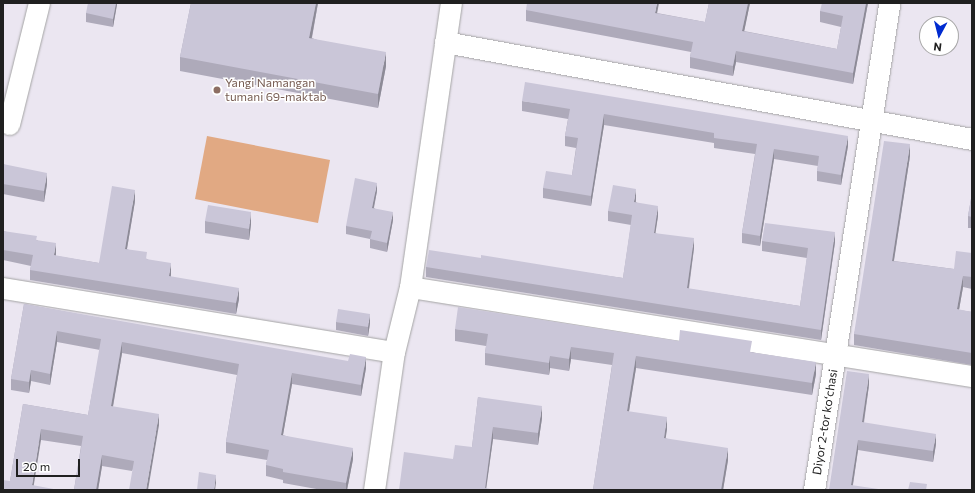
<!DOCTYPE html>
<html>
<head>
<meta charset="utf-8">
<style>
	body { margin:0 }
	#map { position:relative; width:975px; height:493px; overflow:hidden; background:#ebe6f1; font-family:Commissioner,sans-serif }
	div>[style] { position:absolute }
	.pitch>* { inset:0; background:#e1a983 }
	.roads { filter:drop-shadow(0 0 1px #a4a4a4) drop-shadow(0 0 1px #a4a4a4) }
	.minor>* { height:21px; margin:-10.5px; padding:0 10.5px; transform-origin:10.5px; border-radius:10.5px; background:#fff }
	.wall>* { inset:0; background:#aeaaba }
	.shaded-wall>* { inset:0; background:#8d8b97 }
	.building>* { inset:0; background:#cac6d8 }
	.dots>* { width:11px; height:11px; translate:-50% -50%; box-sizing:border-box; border:2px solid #fff; border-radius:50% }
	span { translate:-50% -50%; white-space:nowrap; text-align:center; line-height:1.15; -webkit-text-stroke:3px #fff; paint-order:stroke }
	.education-label { font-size:12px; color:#785e54 }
	.left { translate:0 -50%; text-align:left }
	.street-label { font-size:12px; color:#202020 }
	.frame { position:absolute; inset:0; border:4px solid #202020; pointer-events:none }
	.north { position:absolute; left:919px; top:16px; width:40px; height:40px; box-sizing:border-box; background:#fff; border:1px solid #a6a6a6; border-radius:50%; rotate:187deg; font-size:11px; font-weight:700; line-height:16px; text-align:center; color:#202020 }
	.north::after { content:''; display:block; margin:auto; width:14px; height:18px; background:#002bd0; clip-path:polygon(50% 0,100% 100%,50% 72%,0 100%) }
	.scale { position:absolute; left:16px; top:459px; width:64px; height:18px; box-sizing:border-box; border:2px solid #202020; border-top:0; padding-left:5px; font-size:12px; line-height:14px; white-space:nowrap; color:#202020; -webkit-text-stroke:3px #fff; paint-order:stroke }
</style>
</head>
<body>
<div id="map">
	<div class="pitch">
		<i style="clip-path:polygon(207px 136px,330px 160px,318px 223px,195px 199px)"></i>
	</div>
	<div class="roads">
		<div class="minor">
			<i style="left:445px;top:42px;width:536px;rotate:10.43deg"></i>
			<i style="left:9px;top:124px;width:125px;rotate:-76.1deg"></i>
			<i style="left:410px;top:287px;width:287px;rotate:-81.8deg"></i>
			<i style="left:3px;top:288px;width:396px;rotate:9.3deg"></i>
			<i style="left:394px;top:352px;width:67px;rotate:-76.2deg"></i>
			<i style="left:410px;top:287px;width:569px;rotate:9deg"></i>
			<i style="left:374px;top:490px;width:139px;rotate:-81.8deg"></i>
			<i style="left:814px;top:490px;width:493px;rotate:-81.2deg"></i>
		</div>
	</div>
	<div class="wall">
		<i style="clip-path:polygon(117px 3px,113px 27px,86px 22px,86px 13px)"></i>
		<i style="clip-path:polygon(191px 3px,318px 3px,312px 38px,386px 66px,378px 108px,180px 71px,180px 57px)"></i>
		<i style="clip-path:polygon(709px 3px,750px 3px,744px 31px,837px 49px,841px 27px,820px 22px,820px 11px,868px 3px,853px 84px,736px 62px,733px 76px,690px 68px,690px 57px,691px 52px,526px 21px,526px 10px,657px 13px,705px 22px)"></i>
		<i style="clip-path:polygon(522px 101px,848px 146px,841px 185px,817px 181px,817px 171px,818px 166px,774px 159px,760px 246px,742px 243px,742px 233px,755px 154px,714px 148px,714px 143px,604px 125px,591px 206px,543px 198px,543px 188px,572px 175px,576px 148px,565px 146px,565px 136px,568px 119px,522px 111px)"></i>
		<i style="clip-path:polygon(910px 156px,894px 261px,954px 269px,972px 253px,972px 289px,963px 287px,959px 310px,972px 312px,972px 365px,854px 345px,854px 334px)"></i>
		<i style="clip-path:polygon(3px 164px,47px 184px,44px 202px,3px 194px)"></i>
		<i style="clip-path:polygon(377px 191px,374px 208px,393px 220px,387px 252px,370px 248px,370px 239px,346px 234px,346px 226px)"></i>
		<i style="clip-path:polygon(972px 193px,972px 228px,968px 228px,968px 216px)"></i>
		<i style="clip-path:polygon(636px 199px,636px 202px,658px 216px,655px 233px,694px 248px,689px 289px,800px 306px,807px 258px,762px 251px,762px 241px,835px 242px,821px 340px,426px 277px,426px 267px,481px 258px,623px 278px,631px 225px,608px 221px,608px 211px)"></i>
		<i style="clip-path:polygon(135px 201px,127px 249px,147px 259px,171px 274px,171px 277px,239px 299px,236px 314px,30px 280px,30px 270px,31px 266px,3px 260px,3px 231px,37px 240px,56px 254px,56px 256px,99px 263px)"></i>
		<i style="clip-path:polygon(205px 221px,251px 224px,249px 240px,205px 233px)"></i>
		<i style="clip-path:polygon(24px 304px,366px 368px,361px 396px,292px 384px,283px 435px,353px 459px,347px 490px,322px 490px,283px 483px,283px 480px,266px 476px,266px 465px,267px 460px,226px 453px,226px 442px,237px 375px,122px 353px,113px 407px,159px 425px,132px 471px,102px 466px,98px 490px,74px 490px,81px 446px,41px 440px,10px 481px,23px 404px,88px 415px,100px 350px,57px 342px,50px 385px,31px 381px,29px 393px,11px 390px,11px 379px)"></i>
		<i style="clip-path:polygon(336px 322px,370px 323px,368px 336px,336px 330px)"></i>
		<i style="clip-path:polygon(455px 329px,752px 352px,816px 374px,812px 395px,636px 368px,629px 412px,667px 429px,665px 438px,728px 460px,723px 490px,593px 490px,612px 365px,571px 359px,569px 371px,550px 368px,549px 375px,485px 365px,485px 353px,486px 346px,455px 341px)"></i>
		<i style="clip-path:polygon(869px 385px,864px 423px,936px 444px,933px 462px,858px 450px,853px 485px,829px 490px)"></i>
		<i style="clip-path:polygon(478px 397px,542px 418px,538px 445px,493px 439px,486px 488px,399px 490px,453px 459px,472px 447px)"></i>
	</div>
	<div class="shaded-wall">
		<i style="clip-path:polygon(116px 3px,117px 3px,117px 5px,113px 27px,113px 19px)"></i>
		<i style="clip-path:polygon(316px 3px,318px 3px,309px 52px,309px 38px)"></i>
		<i style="clip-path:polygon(657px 3px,659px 3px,655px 24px,655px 13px)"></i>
		<i style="clip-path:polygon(748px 3px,750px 3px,742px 42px,742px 31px)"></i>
		<i style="clip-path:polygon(866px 3px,868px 3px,853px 84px,853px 73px)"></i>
		<i style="clip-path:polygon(736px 51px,736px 62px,733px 76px,733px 66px)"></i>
		<i style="clip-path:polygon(386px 52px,386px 66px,378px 108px,378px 94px)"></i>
		<i style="clip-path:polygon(604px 114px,604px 125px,591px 206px,591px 196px)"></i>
		<i style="clip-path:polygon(848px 136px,848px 146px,841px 185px,841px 175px)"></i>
		<i style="clip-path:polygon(910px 144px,910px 156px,892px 272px,892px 261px)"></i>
		<i style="clip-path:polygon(774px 149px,774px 159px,760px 246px,760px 236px)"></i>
		<i style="clip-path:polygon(47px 173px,47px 184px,44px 202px,44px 191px)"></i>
		<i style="clip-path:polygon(377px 183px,377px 191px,372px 216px,372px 208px)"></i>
		<i style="clip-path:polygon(636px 189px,636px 199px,634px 212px,634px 202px)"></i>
		<i style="clip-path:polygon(135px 190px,135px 201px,125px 260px,125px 249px)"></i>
		<i style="clip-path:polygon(658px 206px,658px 216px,654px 243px,654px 233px)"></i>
		<i style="clip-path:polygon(251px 212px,251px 224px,249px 240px,249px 229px)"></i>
		<i style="clip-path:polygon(393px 212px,393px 220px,387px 252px,387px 243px)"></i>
		<i style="clip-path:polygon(835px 232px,835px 242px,821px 340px,821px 330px)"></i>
		<i style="clip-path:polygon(694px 238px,694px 248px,687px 299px,687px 288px)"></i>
		<i style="clip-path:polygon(56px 243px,56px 254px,54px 266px,54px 255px)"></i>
		<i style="clip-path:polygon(171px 263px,171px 274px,169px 287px,169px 276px)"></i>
		<i style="clip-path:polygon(963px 276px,963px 287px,957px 321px,957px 309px)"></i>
		<i style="clip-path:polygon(239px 288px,239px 299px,236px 314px,236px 303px)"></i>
		<i style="clip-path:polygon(370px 314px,370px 323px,368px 336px,368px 327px)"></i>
		<i style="clip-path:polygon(57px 331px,57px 342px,50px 385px,50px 374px)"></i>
		<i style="clip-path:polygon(122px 342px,122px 353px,111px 417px,111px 406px)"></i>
		<i style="clip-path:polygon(571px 347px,571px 359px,569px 371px,569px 359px)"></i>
		<i style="clip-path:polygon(550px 356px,550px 368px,549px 375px,549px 363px)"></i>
		<i style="clip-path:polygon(636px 356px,636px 368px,627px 423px,627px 411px)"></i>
		<i style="clip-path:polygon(366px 357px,366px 368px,361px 396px,361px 385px)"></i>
		<i style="clip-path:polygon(816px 362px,816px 374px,812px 395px,812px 383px)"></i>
		<i style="clip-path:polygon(31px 370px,31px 381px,29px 393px,29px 382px)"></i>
		<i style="clip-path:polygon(292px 373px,292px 384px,281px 446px,281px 435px)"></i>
		<i style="clip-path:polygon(869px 374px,869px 385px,862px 433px,862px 422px)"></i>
		<i style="clip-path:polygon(542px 406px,542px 418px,538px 445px,538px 433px)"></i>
		<i style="clip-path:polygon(159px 414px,159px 425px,148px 490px,146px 490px)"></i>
		<i style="clip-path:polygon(667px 417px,667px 429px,664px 450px,664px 438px)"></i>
		<i style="clip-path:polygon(493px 427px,493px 439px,486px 490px,485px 490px)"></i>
		<i style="clip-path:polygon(41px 429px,41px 440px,33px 490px,32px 485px)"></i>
		<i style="clip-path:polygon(936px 434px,936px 444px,933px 462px,933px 451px)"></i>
		<i style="clip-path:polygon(858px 440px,858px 450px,852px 490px,851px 485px)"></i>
		<i style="clip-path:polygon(353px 448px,353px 459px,347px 490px,346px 490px,346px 483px)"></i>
		<i style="clip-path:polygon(728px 448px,728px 460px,723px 490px,721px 490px)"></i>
		<i style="clip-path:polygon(102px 455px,102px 466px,98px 490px,96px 490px)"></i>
		<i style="clip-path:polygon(216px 475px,216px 483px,215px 490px,214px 490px)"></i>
	</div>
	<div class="building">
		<i style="clip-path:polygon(88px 3px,116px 3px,113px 19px,86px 13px)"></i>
		<i style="clip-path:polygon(191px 3px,316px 3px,309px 38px,386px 52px,378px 94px,180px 57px)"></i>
		<i style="clip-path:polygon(527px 3px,657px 3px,655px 13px,705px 22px,709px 3px,748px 3px,742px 31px,837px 49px,843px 16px,820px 11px,822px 3px,866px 3px,853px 73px,736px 51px,733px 66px,690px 57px,693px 42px,526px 10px)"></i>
		<i style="clip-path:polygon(525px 82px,848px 136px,841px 175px,817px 171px,819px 156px,774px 149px,760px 236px,742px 233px,757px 144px,714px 138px,714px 133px,604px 114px,591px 196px,543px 188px,546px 171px,572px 175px,578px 138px,565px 136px,570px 109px,522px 101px)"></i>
		<i style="clip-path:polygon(884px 141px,910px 144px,892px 261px,954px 269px,956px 251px,972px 253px,972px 277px,963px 276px,957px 309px,972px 312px,972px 353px,854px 334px)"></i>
		<i style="clip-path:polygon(3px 164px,47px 173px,44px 191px,3px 184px)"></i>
		<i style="clip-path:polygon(355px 178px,377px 183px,372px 208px,393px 212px,387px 243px,370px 239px,372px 231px,346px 226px)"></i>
		<i style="clip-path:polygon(613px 185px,636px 189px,634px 202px,658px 206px,654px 233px,694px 238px,687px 288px,800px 306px,808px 248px,762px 241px,765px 223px,835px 232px,821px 330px,426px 267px,429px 250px,481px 258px,481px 255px,623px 278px,632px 215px,608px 211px)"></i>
		<i style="clip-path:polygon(112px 186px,135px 190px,125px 249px,147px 252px,146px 259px,171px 263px,169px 276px,239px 288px,236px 303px,30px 270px,33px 255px,3px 250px,3px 231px,37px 236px,36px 240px,56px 243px,54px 255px,99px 263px)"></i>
		<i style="clip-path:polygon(972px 193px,972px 217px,968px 216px)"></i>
		<i style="clip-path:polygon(208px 205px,251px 212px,249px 229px,205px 221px)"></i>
		<i style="clip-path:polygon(24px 304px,348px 361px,350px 354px,366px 357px,361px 385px,292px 373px,281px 435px,353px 448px,346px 483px,283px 472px,283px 469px,266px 465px,269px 450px,226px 442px,239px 364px,122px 342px,111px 406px,159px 414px,146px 490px,129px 490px,134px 461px,102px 455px,96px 490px,74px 490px,83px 436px,41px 429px,32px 485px,59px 490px,3px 490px,3px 480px,10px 481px,23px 404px,88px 415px,101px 339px,57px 331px,50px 374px,31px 370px,29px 382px,11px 379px)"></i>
		<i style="clip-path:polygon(458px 307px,679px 341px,680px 330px,752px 341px,750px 352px,816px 362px,812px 383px,636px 356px,627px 411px,667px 417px,664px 438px,728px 448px,721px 490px,593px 490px,614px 353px,571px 347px,569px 359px,550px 356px,549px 363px,485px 353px,488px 334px,455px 329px)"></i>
		<i style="clip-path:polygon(338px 309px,370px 314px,368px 327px,336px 322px)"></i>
		<i style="clip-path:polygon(847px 371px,869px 374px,862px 422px,936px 434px,933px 451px,858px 440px,851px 485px,885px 490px,829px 490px)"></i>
		<i style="clip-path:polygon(478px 397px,542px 406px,538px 433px,493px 427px,485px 488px,496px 490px,399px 490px,404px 452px,453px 459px,455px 445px,472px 447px)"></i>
		<i style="clip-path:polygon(199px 472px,216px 475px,214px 490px,197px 490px)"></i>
		<i style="clip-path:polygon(910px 482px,927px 484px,926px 490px,908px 490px)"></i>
	</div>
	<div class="dots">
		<i style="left:217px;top:90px;background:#8d6e63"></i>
	</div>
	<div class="education-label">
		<span class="left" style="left:225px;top:90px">Yangi Namangan<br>tumani 69-maktab</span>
	</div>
	<div class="street-label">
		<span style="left:825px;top:422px;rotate:-81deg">Diyor 2-tor koʻchasi</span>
	</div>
	<div class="frame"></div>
	<div class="north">N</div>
	<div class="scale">20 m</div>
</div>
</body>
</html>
